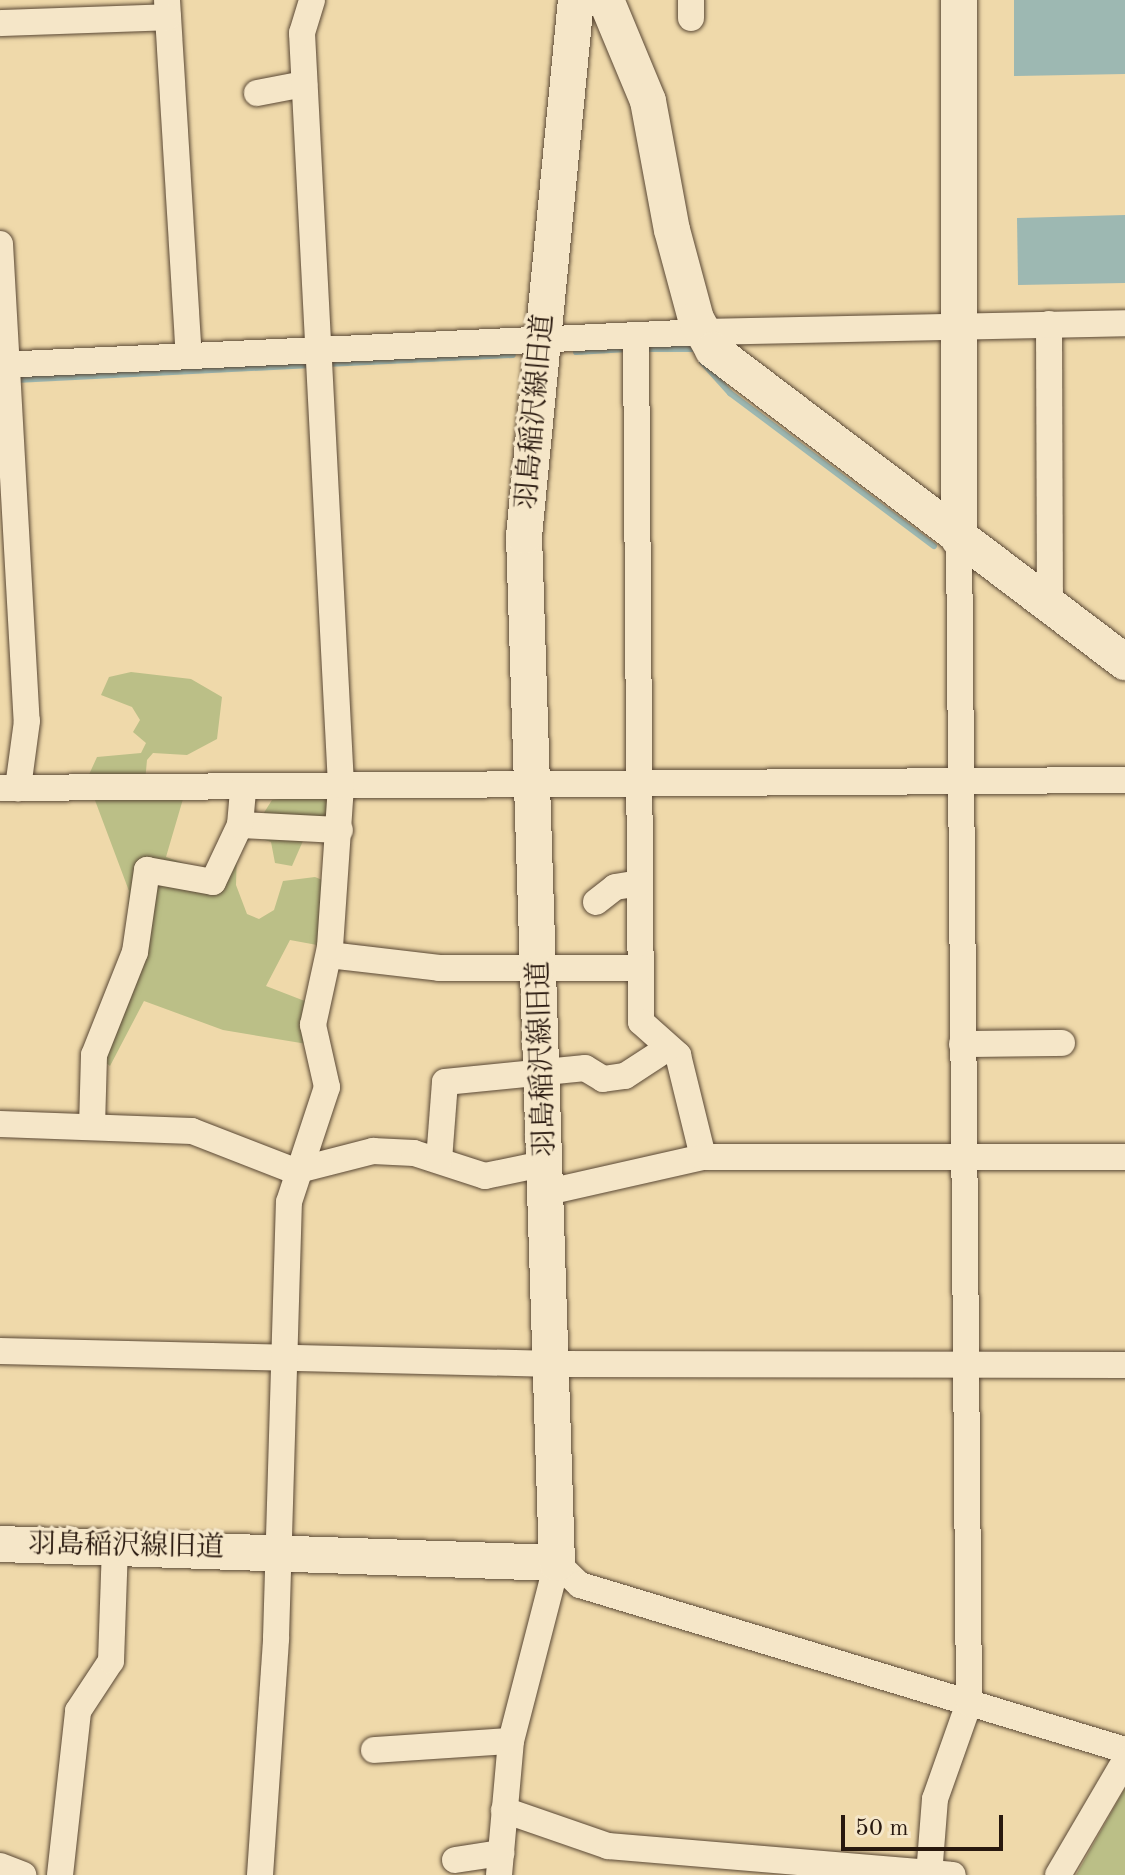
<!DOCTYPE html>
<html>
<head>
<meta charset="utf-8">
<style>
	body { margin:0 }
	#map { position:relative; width:1125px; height:1875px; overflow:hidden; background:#efd9aa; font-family:"Old Standard TT","Noto Serif JP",serif }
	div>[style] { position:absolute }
	.green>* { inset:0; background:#bbbf87 }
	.water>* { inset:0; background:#9db8b2 }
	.stream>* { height:6px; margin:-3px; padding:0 3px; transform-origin:3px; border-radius:3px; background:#9db8b2 }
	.roads { filter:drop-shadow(0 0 2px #5a4835) drop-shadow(0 0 2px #5a4835) }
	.street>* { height:26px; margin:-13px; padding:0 13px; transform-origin:13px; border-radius:13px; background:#f5e6c8 }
	.secondary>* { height:36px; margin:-18px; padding:0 18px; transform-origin:18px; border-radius:18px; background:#f5e6c8 }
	span { translate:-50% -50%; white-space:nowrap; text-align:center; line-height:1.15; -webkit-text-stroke:7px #f5e6c8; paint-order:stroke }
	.street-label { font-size:28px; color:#28180e }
	.scale { position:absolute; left:841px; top:1815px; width:162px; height:36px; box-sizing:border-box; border:4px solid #28180e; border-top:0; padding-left:10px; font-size:24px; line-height:28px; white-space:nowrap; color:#28180e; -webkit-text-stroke:6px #f5e6c8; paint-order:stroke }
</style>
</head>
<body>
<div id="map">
	<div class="green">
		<i style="clip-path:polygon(131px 672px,191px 679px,222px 697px,217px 739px,187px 755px,153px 753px,147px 760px,145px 782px,183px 799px,166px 857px,207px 871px,253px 830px,272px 800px,325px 793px,334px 824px,306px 834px,292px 866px,275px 863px,271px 842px,253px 836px,237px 849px,236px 885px,247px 914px,259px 919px,274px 910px,283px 881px,315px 877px,332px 884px,317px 945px,290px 940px,266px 986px,315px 1005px,313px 1045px,223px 1030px,144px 1001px,110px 1066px,101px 1059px,123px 1004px,129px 891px,87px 779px,97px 757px,141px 753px,146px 743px,133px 732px,140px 720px,132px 707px,101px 695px,109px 677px)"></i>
		<i style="clip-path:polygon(1125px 1788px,1125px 1875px,1076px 1875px)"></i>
	</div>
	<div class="water">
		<i style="clip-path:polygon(1014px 0,1125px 0,1125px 74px,1014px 76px)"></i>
		<i style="clip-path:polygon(1125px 215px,1125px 283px,1018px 285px,1017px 218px)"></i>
	</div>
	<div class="stream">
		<i style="left:643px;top:349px;width:52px"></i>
		<i style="left:576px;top:352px;width:52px;rotate:-3.3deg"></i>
		<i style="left:702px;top:362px;width:42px;rotate:47.9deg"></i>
		<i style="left:730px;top:393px;width:255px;rotate:36.9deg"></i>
		<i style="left:327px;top:364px;width:186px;rotate:-2.8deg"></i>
		<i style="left:16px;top:380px;width:296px;rotate:-2.9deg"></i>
	</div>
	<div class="roads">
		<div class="street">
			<i style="left:167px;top:0;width:356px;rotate:86.5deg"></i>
			<i style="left:691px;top:18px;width:18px;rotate:-90deg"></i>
			<i style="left:0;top:23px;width:168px;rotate:-2deg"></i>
			<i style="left:257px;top:93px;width:48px;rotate:-10.8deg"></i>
			<i style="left:0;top:244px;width:478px;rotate:86.8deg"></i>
			<i style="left:27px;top:721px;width:68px;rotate:97.7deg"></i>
			<i style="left:1049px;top:324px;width:281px;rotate:89.8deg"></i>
			<i style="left:636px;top:335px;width:687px;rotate:89.58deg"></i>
			<i style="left:641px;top:1022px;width:50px;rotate:41.7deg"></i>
			<i style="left:678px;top:1055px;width:105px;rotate:76.2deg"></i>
			<i style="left:0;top:365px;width:704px;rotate:-2.69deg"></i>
			<i style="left:703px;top:332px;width:422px;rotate:-1.2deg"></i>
			<i style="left:0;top:788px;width:1125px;rotate:-0.41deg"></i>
			<i style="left:240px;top:825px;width:100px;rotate:2.9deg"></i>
			<i style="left:596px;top:902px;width:24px;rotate:-38deg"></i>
			<i style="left:615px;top:887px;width:25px;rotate:-9deg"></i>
			<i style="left:329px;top:955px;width:111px;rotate:6.7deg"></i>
			<i style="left:439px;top:968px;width:201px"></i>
			<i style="left:962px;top:1044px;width:100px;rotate:-0.6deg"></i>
			<i style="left:0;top:1124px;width:192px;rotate:2.1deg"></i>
			<i style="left:192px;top:1131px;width:110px;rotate:21.2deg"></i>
			<i style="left:295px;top:1171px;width:81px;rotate:-14.4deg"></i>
			<i style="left:373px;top:1151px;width:41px;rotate:2.8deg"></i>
			<i style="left:414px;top:1153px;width:75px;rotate:17.9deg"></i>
			<i style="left:485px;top:1176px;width:63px;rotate:-11.8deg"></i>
			<i style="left:92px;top:1127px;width:72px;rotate:-88.4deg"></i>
			<i style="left:94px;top:1055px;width:111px;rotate:-68.3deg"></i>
			<i style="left:135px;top:952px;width:83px;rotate:-81.7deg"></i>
			<i style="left:147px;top:870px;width:67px;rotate:10.3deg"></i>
			<i style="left:213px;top:882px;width:63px;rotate:-64.7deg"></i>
			<i style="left:240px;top:825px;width:37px;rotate:-85deg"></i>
			<i style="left:439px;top:1160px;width:78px;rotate:-85.6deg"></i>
			<i style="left:445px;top:1082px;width:141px;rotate:-5.7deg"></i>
			<i style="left:585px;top:1068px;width:21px;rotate:31deg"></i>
			<i style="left:603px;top:1079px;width:22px;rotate:-8deg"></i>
			<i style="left:625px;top:1076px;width:51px;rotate:-33.1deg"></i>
			<i style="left:548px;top:1192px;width:159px;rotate:-12.7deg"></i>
			<i style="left:703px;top:1157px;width:422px"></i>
			<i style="left:0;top:1351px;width:554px;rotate:1.34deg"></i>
			<i style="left:554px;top:1364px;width:571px;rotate:0.1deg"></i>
			<i style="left:374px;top:1750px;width:137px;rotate:-3.8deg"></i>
			<i style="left:504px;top:1810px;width:110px;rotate:19.1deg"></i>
			<i style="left:608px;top:1846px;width:346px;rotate:4.8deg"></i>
			<i style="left:455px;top:1860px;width:47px;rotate:-8.7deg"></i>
			<i style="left:0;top:1866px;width:25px;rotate:21deg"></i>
			<i style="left:60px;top:1875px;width:165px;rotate:-83.7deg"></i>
			<i style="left:78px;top:1711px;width:60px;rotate:-56.6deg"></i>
			<i style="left:111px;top:1661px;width:114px;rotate:-88deg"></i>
			<i style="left:260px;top:1875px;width:238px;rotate:-86.1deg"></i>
			<i style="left:276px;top:1638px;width:436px;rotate:-88.3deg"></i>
			<i style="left:289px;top:1202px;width:121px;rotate:-71.7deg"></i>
			<i style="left:327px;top:1087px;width:64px;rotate:-102.7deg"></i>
			<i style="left:313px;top:1025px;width:80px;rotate:-77.7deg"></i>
			<i style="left:330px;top:947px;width:162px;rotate:-86.1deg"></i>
			<i style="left:341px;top:785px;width:753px;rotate:-92.97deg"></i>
			<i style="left:302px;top:33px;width:34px;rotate:-73deg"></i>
			<i style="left:499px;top:1875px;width:135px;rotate:-84.9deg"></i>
			<i style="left:511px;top:1741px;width:184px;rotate:-75.5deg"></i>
			<i style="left:557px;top:1563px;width:32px;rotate:44deg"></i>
			<i style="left:580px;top:1585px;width:569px;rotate:16.84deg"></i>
			<i style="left:929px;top:1875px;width:76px;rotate:-85.5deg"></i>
			<i style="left:935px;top:1799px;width:102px;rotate:-70.5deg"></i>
			<i style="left:969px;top:1703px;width:1164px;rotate:-90.49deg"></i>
			<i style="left:1058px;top:1875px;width:132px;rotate:-59.6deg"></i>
		</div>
		<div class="secondary">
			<i style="left:606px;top:0;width:109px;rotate:67.4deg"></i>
			<i style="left:648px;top:101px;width:131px;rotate:79.5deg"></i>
			<i style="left:672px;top:230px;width:92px;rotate:74.9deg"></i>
			<i style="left:696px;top:319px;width:35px;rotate:61deg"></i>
			<i style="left:713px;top:350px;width:517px;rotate:37.14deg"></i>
			<i style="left:959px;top:539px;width:539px;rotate:-90deg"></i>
			<i style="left:0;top:1544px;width:557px;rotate:1.95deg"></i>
			<i style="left:557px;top:1563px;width:1028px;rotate:-91.84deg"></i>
			<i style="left:524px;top:536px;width:539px;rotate:-84.46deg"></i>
		</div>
	</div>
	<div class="street-label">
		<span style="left:536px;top:412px;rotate:-85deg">羽島稲沢線旧道</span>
		<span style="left:543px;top:1059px;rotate:-92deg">羽島稲沢線旧道</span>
		<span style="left:126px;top:1547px;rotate:1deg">羽島稲沢線旧道</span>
	</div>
	<div class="scale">50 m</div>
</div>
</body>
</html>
